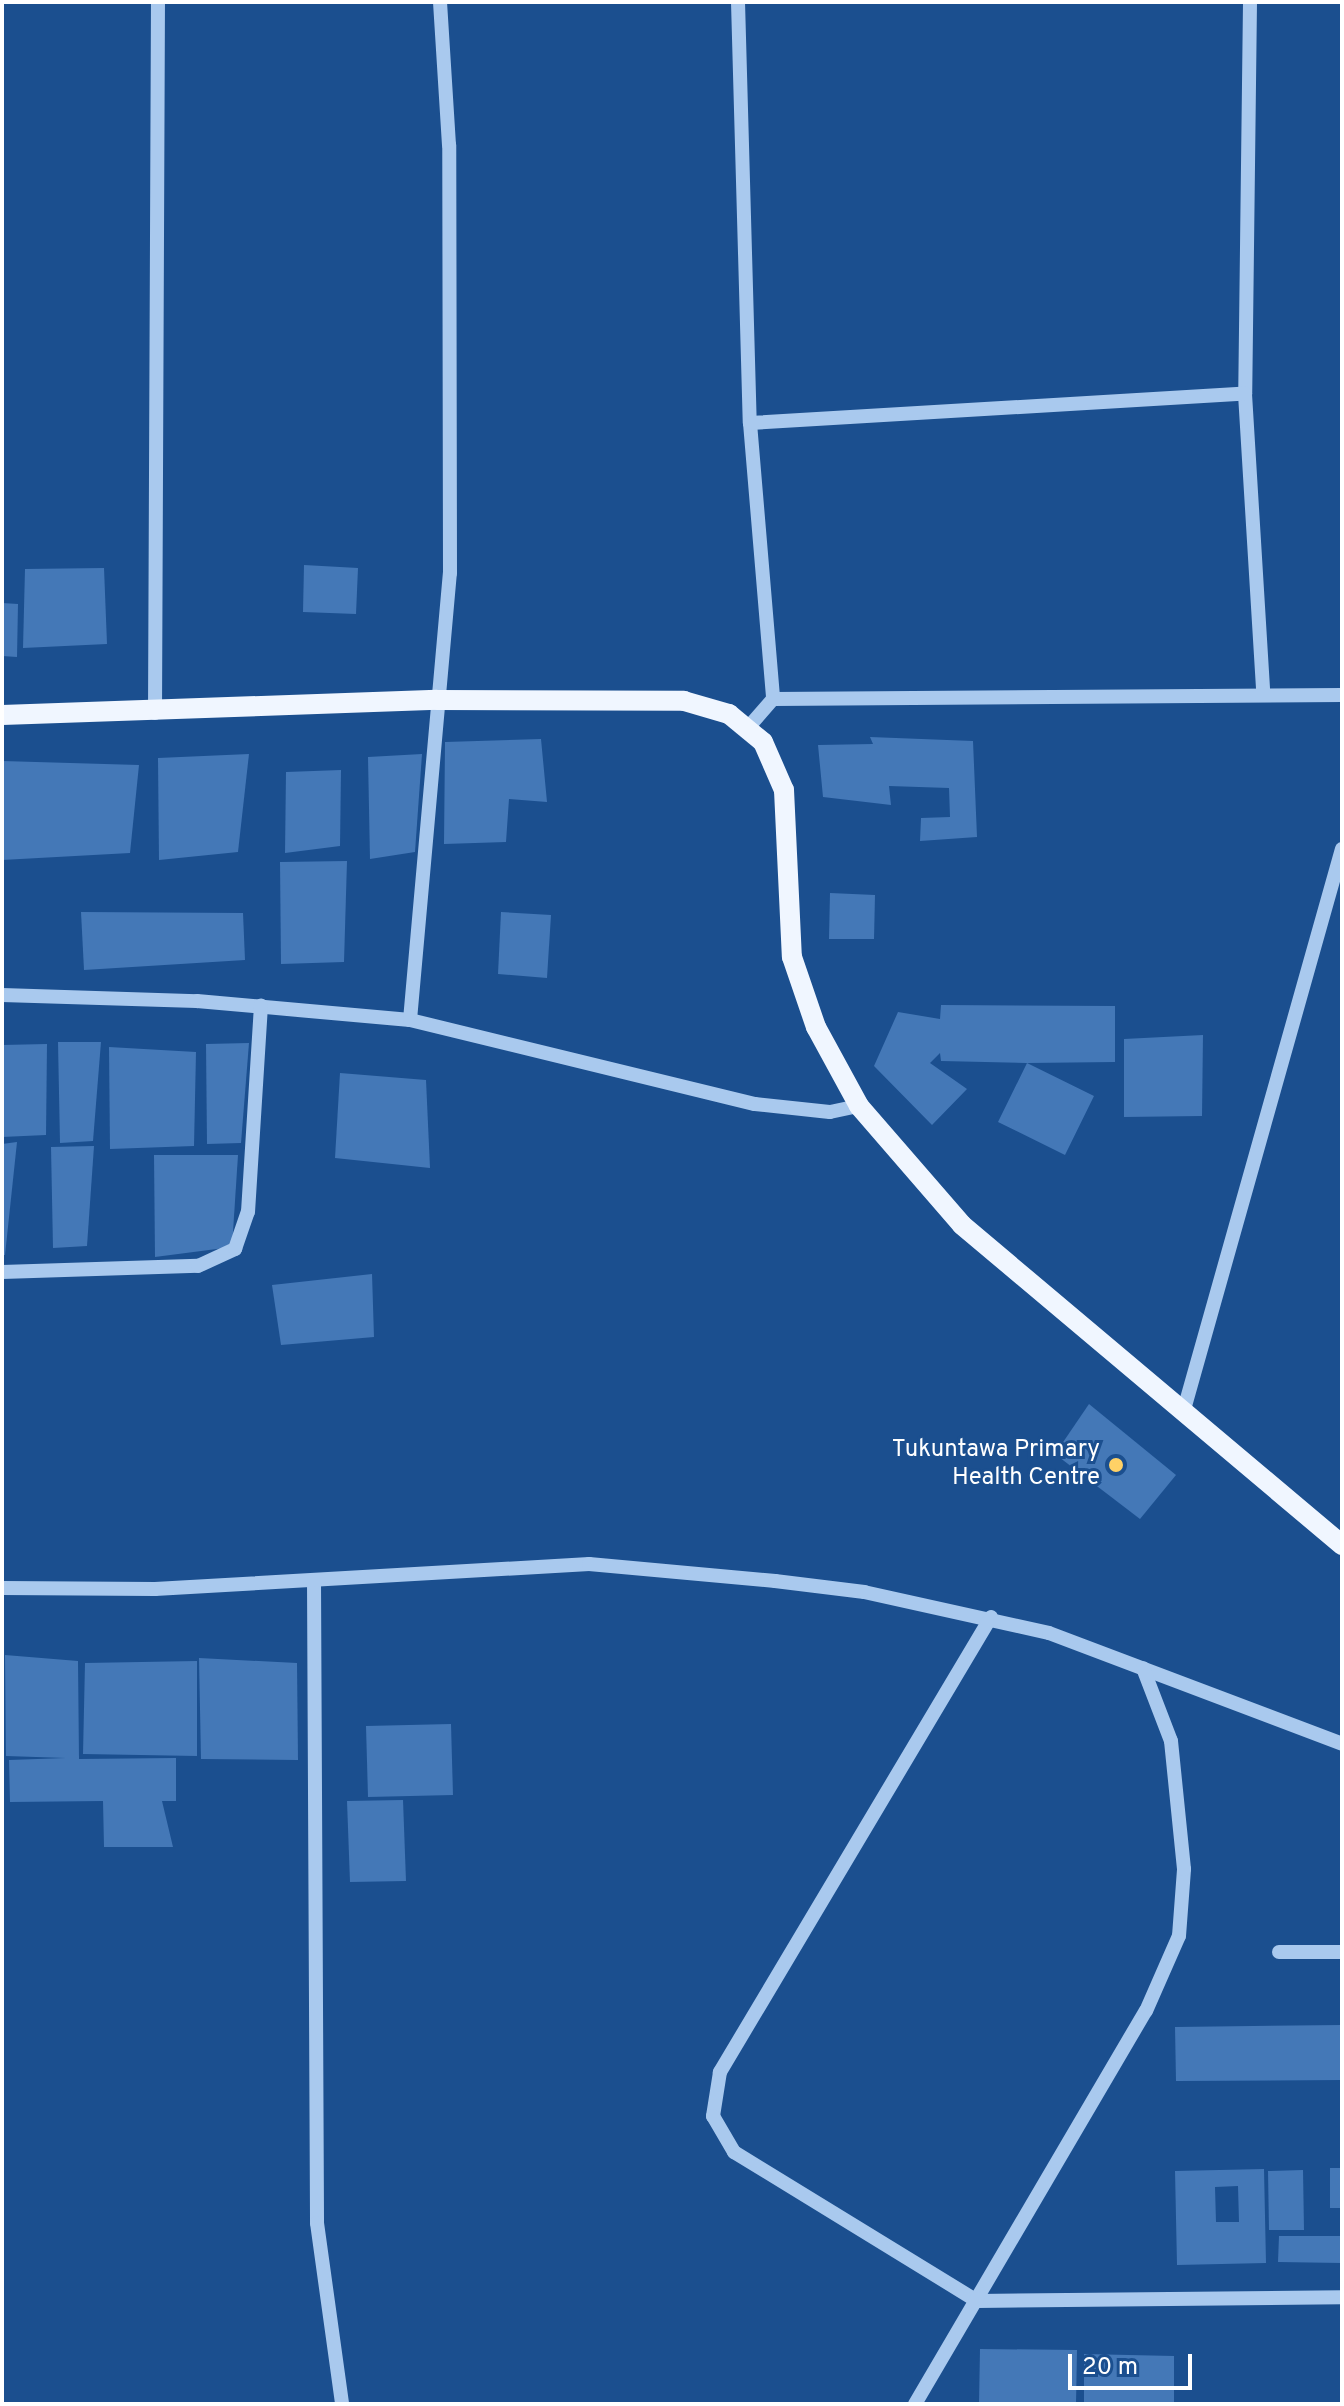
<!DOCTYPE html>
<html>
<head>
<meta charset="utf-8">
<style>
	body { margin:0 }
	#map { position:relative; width:1344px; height:2406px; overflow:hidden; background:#1b4f8f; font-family:Overpass,sans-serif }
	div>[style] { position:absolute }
	.building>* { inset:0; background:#4478b7 }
	.minor>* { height:14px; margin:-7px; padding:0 7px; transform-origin:7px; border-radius:7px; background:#a9c9ee }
	.major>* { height:20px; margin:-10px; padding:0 10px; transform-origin:10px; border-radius:10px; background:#f0f6ff }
	.dots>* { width:22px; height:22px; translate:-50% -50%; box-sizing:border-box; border:4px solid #1b4f8f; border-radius:50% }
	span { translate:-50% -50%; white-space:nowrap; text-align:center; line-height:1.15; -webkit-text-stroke:6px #1b4f8f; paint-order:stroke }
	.poi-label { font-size:24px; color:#fff }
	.right { translate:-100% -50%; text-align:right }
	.frame { position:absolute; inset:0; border:4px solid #fff; pointer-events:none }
	.scale { position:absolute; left:1068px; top:2354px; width:124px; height:36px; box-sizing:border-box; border:4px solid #fff; border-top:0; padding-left:10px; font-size:24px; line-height:28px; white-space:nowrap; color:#fff; -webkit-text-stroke:6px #1b4f8f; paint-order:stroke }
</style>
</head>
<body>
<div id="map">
	<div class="building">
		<i style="clip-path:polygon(304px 565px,358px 568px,356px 614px,303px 612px)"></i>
		<i style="clip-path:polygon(104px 568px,107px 644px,23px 648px,25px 569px)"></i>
		<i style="clip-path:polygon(2px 603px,18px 604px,17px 657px,2px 656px)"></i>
		<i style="clip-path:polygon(870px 737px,973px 741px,977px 837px,920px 841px,921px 818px,950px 817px,949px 788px,889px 786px,891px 805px,823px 797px,818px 745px,873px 744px)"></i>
		<i style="clip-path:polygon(541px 739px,547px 802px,509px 799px,506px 842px,444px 844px,445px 742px)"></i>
		<i style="clip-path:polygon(249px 754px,238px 852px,159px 860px,158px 758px)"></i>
		<i style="clip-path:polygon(422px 754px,415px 852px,370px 859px,368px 757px)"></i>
		<i style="clip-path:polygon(2px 761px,139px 765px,130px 853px,2px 860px)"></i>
		<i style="clip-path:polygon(341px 770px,340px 846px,285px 853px,286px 772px)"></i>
		<i style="clip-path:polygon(347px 861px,344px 962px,281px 964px,280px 862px)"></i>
		<i style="clip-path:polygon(830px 893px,875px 895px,874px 939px,829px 939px)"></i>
		<i style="clip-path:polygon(81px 912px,243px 913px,245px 960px,84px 970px)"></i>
		<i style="clip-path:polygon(501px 912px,551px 915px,547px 978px,498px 974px)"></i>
		<i style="clip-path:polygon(941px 1005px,1115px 1006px,1115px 1062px,1027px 1063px,1094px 1096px,1065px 1155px,998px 1122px,1027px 1063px,941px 1061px,940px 1053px,930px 1063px,967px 1089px,932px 1125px,874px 1066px,898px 1012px,940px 1019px)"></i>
		<i style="clip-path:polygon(1203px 1035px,1202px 1116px,1124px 1117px,1124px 1039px)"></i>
		<i style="clip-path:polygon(58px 1042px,101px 1042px,93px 1141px,60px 1143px)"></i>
		<i style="clip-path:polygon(249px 1043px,241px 1143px,207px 1144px,206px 1044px)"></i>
		<i style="clip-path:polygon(47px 1044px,46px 1135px,2px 1137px,2px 1045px)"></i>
		<i style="clip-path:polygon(109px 1047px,196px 1052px,194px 1146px,110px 1149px)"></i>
		<i style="clip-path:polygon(340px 1073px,426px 1080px,430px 1168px,335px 1158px)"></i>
		<i style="clip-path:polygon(17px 1142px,5px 1255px,2px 1255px,2px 1144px)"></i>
		<i style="clip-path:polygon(94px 1146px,87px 1246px,53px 1248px,51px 1147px)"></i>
		<i style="clip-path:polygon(154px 1155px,238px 1155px,232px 1247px,155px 1257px)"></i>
		<i style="clip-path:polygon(372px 1274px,374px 1337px,281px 1345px,272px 1285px)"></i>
		<i style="clip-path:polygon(1089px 1404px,1176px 1475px,1140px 1519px,1055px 1454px)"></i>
		<i style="clip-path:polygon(5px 1655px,78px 1661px,79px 1759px,176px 1758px,176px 1801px,162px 1801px,173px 1847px,104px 1847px,103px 1801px,10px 1802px,9px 1760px,66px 1758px,6px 1756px)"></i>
		<i style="clip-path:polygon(199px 1658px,297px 1663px,298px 1760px,201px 1759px)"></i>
		<i style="clip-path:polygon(197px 1661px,197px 1756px,83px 1754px,85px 1663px)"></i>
		<i style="clip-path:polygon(451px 1724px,453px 1795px,368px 1797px,366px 1726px)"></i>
		<i style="clip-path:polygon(403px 1800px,406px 1881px,350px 1882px,347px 1801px)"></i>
		<i style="clip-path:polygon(1342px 2025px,1342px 2080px,1176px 2081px,1175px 2027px)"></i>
		<i style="clip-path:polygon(1330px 2168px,1342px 2168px,1342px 2208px,1330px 2208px)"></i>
		<i style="clip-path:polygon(evenodd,1264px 2169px,1266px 2263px,1177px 2265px,1175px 2171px,1264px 2169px,1238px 2186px,1239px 2222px,1216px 2222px,1215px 2187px,1238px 2186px)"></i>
		<i style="clip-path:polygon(1303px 2170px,1304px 2230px,1269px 2230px,1268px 2171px)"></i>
		<i style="clip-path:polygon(1279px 2236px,1342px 2236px,1342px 2263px,1278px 2262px)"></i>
		<i style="clip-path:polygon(980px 2349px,1077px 2350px,1076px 2404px,979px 2404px)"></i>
		<i style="clip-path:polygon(1084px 2354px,1174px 2356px,1174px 2404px,1084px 2404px)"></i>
	</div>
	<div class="minor">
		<i style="left:738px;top:2px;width:421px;rotate:88.4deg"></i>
		<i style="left:750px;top:423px;width:277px;rotate:85.2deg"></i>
		<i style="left:773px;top:699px;width:37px;rotate:131deg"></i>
		<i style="left:1250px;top:2px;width:392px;rotate:90.7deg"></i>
		<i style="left:1245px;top:394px;width:298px;rotate:86.5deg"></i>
		<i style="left:750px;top:423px;width:496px;rotate:-3.4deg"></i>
		<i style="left:773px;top:699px;width:569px;rotate:-0.4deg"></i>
		<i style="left:155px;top:713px;width:711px;rotate:-89.76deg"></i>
		<i style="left:2px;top:995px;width:195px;rotate:1.8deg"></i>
		<i style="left:197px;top:1001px;width:214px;rotate:5.1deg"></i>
		<i style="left:410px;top:1020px;width:355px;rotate:13.7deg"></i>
		<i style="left:755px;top:1104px;width:75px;rotate:6.1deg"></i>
		<i style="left:830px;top:1112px;width:30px;rotate:-12deg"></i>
		<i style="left:410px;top:1020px;width:449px;rotate:-84.9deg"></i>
		<i style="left:450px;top:573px;width:428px;rotate:-90.1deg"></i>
		<i style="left:449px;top:145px;width:143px;rotate:-93.6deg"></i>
		<i style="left:2px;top:1272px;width:196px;rotate:-1.8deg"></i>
		<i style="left:198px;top:1266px;width:41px;rotate:-24.7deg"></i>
		<i style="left:235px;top:1249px;width:39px;rotate:-71deg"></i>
		<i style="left:248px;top:1212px;width:207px;rotate:-86.4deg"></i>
		<i style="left:1183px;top:1413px;width:586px;rotate:-74.26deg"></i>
		<i style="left:314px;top:1580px;width:643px;rotate:89.73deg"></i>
		<i style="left:317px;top:2223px;width:183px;rotate:82.1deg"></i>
		<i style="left:2px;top:1588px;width:153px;rotate:0.4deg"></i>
		<i style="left:155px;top:1589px;width:435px;rotate:-3.3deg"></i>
		<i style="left:589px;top:1564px;width:187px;rotate:5.2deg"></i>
		<i style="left:775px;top:1581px;width:90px;rotate:7deg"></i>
		<i style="left:864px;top:1592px;width:189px;rotate:12.5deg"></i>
		<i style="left:1049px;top:1633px;width:313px;rotate:20.7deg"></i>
		<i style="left:991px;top:1617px;width:530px;rotate:120.78deg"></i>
		<i style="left:720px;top:2072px;width:45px;rotate:99deg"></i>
		<i style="left:713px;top:2116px;width:42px;rotate:59.7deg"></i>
		<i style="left:734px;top:2152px;width:285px;rotate:31.5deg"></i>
		<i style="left:977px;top:2301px;width:365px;rotate:-0.6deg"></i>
		<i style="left:1279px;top:1952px;width:63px"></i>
		<i style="left:915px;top:2404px;width:456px;rotate:-59.6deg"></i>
		<i style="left:1146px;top:2011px;width:82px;rotate:-66.3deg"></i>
		<i style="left:1179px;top:1936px;width:67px;rotate:-85.7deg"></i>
		<i style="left:1184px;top:1869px;width:129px;rotate:-95.8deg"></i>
		<i style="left:1171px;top:1741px;width:78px;rotate:-111deg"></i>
	</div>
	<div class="major">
		<i style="left:2px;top:715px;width:435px;rotate:-2deg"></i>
		<i style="left:437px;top:700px;width:247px;rotate:0.2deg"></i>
		<i style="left:684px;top:701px;width:47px;rotate:16.1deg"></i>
		<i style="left:729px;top:714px;width:44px;rotate:39.5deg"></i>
		<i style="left:763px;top:742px;width:52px;rotate:66.4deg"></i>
		<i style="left:784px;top:790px;width:167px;rotate:87.3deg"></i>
		<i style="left:792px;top:957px;width:74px;rotate:71.1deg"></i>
		<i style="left:816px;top:1027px;width:90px;rotate:61.4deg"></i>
		<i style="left:859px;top:1106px;width:157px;rotate:49.1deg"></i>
		<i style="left:962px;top:1225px;width:497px;rotate:40.1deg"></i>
	</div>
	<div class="dots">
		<i style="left:1116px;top:1465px;background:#ffd166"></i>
	</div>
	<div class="poi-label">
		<span class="right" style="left:1100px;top:1465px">Tukuntawa Primary<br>Health Centre</span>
	</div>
	<div class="frame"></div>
	<div class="scale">20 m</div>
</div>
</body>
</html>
